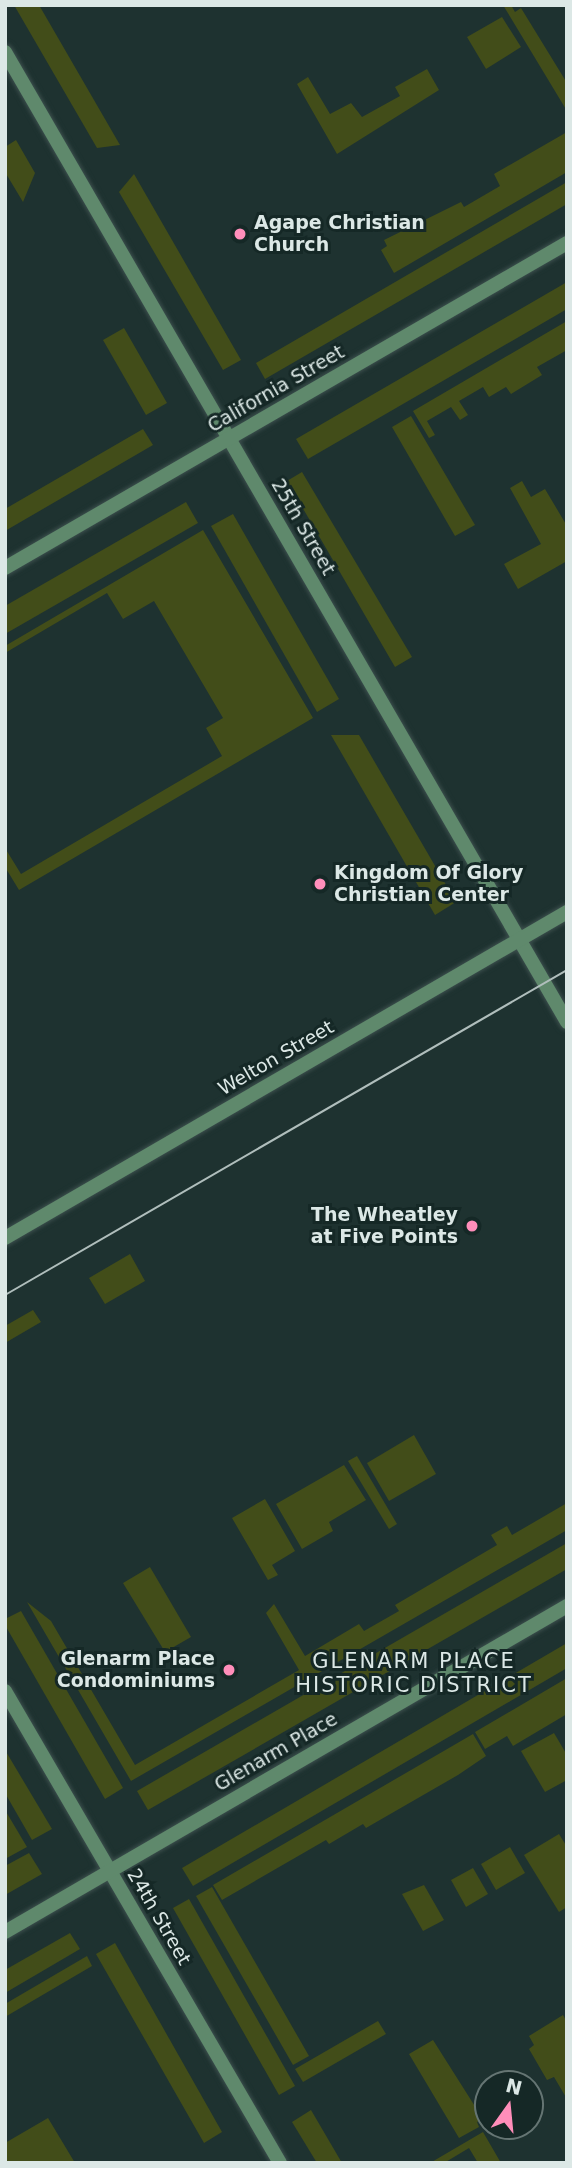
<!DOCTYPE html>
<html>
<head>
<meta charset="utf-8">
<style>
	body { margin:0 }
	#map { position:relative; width:572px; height:2168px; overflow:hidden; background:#1e3230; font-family:"DejaVu Sans",sans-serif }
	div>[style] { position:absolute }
	.green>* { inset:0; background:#424d19 }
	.roads { filter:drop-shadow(0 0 2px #3c4f4d) drop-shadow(0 0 2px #3c4f4d) }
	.minor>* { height:14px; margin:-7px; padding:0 7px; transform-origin:7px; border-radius:7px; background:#5f896c }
	.tertiary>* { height:14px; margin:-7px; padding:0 7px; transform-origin:7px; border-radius:7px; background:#5f896c }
	.tram>* { height:2px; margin:-1px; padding:0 1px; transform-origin:1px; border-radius:1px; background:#b0bebc }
	.dots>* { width:19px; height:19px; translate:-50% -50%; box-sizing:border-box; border:4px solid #152826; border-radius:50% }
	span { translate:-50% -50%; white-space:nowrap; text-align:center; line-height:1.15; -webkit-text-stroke:6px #152826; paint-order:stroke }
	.poi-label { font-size:19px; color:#dce8e6; font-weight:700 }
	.left { translate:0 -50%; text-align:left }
	.right { translate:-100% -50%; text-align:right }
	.street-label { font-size:19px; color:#dce8e6 }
	.neighbourhood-label { font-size:21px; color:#dce8e6; letter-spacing:2px }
	.frame { position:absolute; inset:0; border:7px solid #dce8e6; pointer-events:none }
	.north { position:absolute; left:474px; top:2070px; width:70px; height:70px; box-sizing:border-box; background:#152826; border:2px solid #657573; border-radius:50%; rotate:15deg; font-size:19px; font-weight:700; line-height:28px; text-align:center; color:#dce8e6 }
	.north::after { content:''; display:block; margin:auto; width:24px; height:32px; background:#ff8eba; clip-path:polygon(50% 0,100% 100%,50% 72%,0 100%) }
</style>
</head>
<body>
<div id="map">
	<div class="green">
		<i style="clip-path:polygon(14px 5px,39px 5px,120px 145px,97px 148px)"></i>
		<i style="clip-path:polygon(503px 5px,511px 5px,515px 12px,521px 8px,567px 83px,567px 111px)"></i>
		<i style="clip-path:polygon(502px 17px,521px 47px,486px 69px,467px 37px)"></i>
		<i style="clip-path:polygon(427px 69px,439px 90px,337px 154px,297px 84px,308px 77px,330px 114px,351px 103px,362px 117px,400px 96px,395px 87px)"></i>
		<i style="clip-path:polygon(567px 132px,567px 172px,394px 273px,381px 250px,387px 246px,384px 240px,461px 202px,464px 207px,500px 186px,494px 174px)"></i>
		<i style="clip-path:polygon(16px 140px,35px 173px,23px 202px,5px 172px,5px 147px)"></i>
		<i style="clip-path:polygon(134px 174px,241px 360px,223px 370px,119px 192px)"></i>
		<i style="clip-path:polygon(567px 182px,567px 204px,265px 379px,256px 363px)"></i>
		<i style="clip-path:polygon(567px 282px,567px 309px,308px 459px,296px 439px)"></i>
		<i style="clip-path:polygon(567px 321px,567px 350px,537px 367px,542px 375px,511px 394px,506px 387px,489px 397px,483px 387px,459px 401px,468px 415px,460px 420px,451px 407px,427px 421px,435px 435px,429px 438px,413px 411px)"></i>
		<i style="clip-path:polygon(124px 328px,167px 403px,146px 415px,103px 340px)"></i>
		<i style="clip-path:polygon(411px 416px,475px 525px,455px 536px,392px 427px)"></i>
		<i style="clip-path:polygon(143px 429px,153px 445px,5px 531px,5px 509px)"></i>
		<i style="clip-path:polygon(302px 472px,412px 657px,395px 667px,287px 481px)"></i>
		<i style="clip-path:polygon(522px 481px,531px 497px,545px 489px,567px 526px,567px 561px,518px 589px,504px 564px,541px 544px,510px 488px)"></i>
		<i style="clip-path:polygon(186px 502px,198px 523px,5px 634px,5px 606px)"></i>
		<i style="clip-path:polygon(233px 514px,339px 699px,317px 712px,211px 526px)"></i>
		<i style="clip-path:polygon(203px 530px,313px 718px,19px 890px,5px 867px,5px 848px,21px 874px,222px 756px,206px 728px,223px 718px,154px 601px,123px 619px,107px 593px,5px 653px,5px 646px)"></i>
		<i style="clip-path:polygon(331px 735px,359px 735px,456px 902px,435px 915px)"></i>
		<i style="clip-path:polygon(130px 1254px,145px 1281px,105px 1304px,89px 1278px)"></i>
		<i style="clip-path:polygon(33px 1310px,41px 1322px,5px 1343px,5px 1326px)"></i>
		<i style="clip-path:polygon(414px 1435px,436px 1474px,389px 1501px,367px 1463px)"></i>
		<i style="clip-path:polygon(357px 1456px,397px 1524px,389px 1529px,348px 1461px)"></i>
		<i style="clip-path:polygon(344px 1465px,366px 1500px,329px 1522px,333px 1531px,302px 1549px,276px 1504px)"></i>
		<i style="clip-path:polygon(265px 1499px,295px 1551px,272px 1565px,278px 1575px,268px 1580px,232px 1518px)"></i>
		<i style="clip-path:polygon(567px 1503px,567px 1530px,131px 1781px,27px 1602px,51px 1621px,135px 1765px,299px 1670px,266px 1613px,274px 1604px,305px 1656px,359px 1624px,364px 1631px,399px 1611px,395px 1605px,497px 1545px,491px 1535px,507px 1526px,512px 1535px)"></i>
		<i style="clip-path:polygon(567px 1543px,567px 1569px,148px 1810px,137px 1791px)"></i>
		<i style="clip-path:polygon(150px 1567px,191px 1637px,165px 1652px,123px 1583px)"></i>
		<i style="clip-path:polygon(21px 1611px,123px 1788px,105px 1799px,5px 1625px,5px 1619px)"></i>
		<i style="clip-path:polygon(567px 1643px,567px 1668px,193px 1886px,182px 1868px)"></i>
		<i style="clip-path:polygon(567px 1678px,567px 1714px,513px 1746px,507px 1736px,485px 1749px,475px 1732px)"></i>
		<i style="clip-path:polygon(554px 1733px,567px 1755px,567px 1780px,545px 1792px,521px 1751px)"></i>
		<i style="clip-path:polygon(473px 1734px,486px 1756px,458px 1775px,366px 1828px,363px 1824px,329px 1844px,326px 1840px,222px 1900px,213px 1885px)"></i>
		<i style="clip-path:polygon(5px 1750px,52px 1829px,32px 1840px,5px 1793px)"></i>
		<i style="clip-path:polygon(5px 1810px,27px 1847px,5px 1859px)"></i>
		<i style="clip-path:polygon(559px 1834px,567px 1847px,567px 1907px,559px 1912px,524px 1855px)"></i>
		<i style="clip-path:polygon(510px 1847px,525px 1873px,496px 1890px,481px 1864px)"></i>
		<i style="clip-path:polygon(29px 1853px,42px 1874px,5px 1895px,5px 1866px)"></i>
		<i style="clip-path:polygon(473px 1868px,488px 1894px,466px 1907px,451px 1880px)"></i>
		<i style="clip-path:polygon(424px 1885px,444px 1920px,423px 1931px,402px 1894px)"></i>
		<i style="clip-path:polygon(212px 1887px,309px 2056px,293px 2065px,196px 1896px)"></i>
		<i style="clip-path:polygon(189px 1899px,295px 2086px,279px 2095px,173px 1908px)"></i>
		<i style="clip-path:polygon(70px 1933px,80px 1949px,5px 1993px,5px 1970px)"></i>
		<i style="clip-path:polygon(115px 1943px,222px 2132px,204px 2143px,96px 1954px)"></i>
		<i style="clip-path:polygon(87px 1956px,92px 1966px,5px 2017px,5px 2004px)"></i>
		<i style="clip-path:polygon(563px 2015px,567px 2022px,567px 2099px,554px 2077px,547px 2080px,529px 2049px,534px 2045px,529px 2036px)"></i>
		<i style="clip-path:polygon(378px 2021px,386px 2034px,303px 2082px,295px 2069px)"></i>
		<i style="clip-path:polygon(433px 2040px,483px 2119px,477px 2122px,479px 2127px,459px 2138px,409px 2054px)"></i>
		<i style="clip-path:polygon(311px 2110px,342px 2163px,317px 2163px,292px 2122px)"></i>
		<i style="clip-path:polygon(48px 2118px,75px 2163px,5px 2163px,5px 2143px)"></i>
		<i style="clip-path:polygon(483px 2132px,501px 2163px,478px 2163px,469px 2148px,444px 2163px,430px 2163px)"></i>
	</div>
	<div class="roads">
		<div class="minor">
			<i style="left:5px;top:52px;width:1121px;rotate:59.91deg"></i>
			<i style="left:5px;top:1691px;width:546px;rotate:59.77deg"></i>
			<i style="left:5px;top:1932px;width:650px;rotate:-30.12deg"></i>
		</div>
		<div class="tertiary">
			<i style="left:5px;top:568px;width:649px;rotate:-30.04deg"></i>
			<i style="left:5px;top:1238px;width:650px;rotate:-30.12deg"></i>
		</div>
	</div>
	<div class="tram">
		<i style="left:5px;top:1295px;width:649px;rotate:-30.04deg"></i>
	</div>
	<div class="dots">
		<i style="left:240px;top:234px;background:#ff8eba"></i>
		<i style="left:320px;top:884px;background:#ff8eba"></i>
		<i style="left:472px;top:1226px;background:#ff8eba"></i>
		<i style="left:229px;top:1670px;background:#ff8eba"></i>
	</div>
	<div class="poi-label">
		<span class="left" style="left:254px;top:234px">Agape Christian<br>Church</span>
		<span class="left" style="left:334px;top:884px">Kingdom Of Glory<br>Christian Center</span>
		<span class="right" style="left:458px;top:1226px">The Wheatley<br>at Five Points</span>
		<span class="right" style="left:215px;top:1670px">Glenarm Place<br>Condominiums</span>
	</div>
	<div class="street-label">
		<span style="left:276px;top:389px;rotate:-30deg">California Street</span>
		<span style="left:303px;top:527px;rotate:60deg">25th Street</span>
		<span style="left:276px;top:1058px;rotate:-30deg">Welton Street</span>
		<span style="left:276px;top:1752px;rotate:-30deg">Glenarm Place</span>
		<span style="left:159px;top:1917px;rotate:60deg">24th Street</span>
	</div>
	<div class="neighbourhood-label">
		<span style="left:414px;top:1673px">GLENARM PLACE<br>HISTORIC DISTRICT</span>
	</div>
	<div class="frame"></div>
	<div class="north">N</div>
</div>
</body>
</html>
